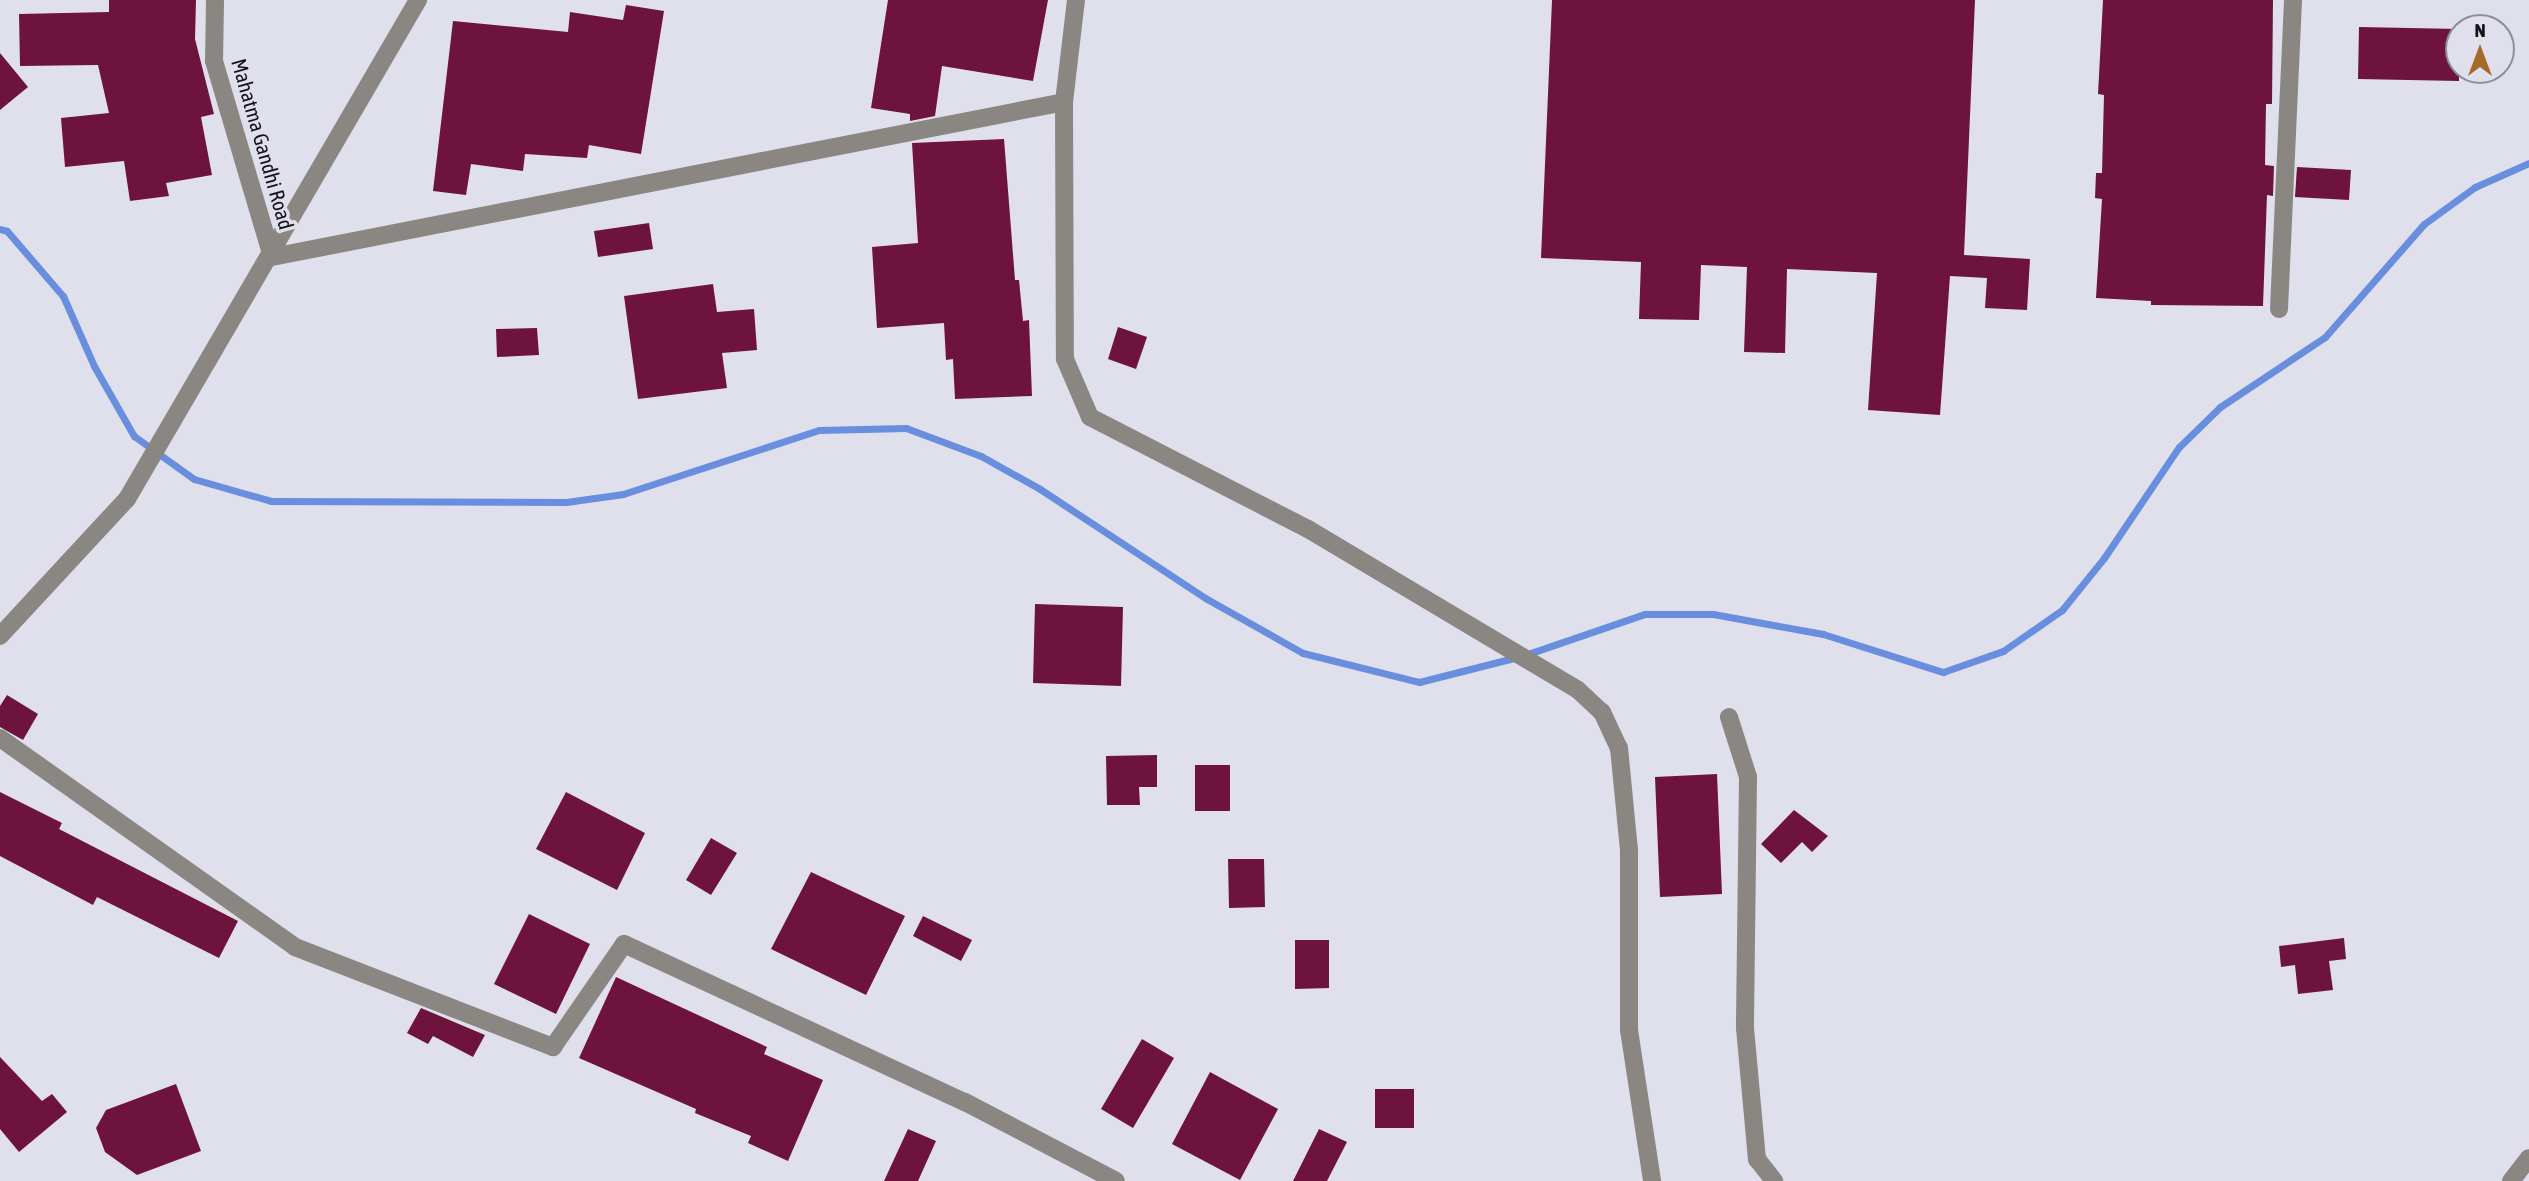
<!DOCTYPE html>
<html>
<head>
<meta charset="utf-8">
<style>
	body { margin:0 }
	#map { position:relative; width:2529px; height:1181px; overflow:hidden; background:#dfe0ec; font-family:"Asap Condensed",sans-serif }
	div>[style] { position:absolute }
	.stream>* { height:7px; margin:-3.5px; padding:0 3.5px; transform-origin:3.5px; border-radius:3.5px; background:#698ede }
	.building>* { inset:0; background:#6e133b }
	.minor>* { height:18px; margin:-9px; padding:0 9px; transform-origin:9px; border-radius:9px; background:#8a8783 }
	span { translate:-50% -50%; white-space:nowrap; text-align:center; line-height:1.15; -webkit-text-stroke:7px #dfe0ec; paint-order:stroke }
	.street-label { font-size:21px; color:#141418 }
	.north { position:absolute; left:2445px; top:14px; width:70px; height:70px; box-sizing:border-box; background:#dfe0ec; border:2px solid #8e8e97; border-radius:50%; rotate:0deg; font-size:19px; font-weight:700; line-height:28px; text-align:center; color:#141418 }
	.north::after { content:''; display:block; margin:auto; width:24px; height:32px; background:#a46a29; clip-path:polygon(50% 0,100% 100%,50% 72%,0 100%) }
</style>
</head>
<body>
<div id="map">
	<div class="stream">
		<i style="left:0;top:229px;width:7px;rotate:16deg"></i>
		<i style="left:7px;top:231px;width:86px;rotate:49.3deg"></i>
		<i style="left:63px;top:296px;width:77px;rotate:66.1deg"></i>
		<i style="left:94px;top:366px;width:81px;rotate:60.3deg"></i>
		<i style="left:134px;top:436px;width:74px;rotate:35.6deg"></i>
		<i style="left:194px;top:479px;width:80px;rotate:15.9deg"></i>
		<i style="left:271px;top:501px;width:295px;rotate:0.2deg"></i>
		<i style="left:566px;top:502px;width:58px;rotate:-8deg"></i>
		<i style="left:623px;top:494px;width:206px;rotate:-18.1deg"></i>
		<i style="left:819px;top:430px;width:87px;rotate:-1.3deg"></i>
		<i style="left:906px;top:428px;width:80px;rotate:20.5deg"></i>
		<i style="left:981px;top:456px;width:68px;rotate:29.2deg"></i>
		<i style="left:1040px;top:489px;width:200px;rotate:33.4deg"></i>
		<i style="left:1207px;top:599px;width:110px;rotate:29.4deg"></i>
		<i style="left:1303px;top:653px;width:120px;rotate:14deg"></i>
		<i style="left:1419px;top:682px;width:106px;rotate:-14.2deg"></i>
		<i style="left:1522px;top:656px;width:130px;rotate:-18.9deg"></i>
		<i style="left:1645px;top:614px;width:68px"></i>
		<i style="left:1713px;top:614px;width:112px;rotate:10.3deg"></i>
		<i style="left:1823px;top:634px;width:126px;rotate:17.6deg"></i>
		<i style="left:1943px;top:672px;width:64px;rotate:-19.3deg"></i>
		<i style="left:2003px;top:651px;width:72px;rotate:-34.8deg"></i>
		<i style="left:2062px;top:610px;width:67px;rotate:-51.1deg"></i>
		<i style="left:2104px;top:558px;width:134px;rotate:-56deg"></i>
		<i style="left:2179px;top:447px;width:57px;rotate:-44.3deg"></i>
		<i style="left:2220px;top:407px;width:126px;rotate:-33.7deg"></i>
		<i style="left:2325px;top:337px;width:150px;rotate:-48.8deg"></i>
		<i style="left:2424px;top:224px;width:63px;rotate:-36deg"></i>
		<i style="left:2475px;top:187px;width:59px;rotate:-24deg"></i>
	</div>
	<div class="building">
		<i style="clip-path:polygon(109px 0,196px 0,195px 39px,214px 114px,201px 117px,212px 175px,166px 183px,169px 196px,130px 201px,124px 161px,65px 167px,61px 118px,109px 113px,98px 65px,20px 66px,19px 14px,109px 12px)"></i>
		<i style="clip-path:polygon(888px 0,1048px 0,1033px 81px,942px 66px,935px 116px,910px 121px,910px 114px,871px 108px)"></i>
		<i style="clip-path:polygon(1552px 0,1975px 0,1964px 255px,2030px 259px,2027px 310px,1985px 308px,1987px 278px,1950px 276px,1940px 415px,1868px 410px,1877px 273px,1787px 269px,1785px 353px,1744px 352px,1747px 267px,1701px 265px,1699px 320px,1639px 319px,1641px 262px,1541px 258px)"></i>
		<i style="clip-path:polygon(2103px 0,2273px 0,2272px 104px,2266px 104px,2265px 165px,2274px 166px,2273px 196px,2267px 195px,2263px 306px,2151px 305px,2151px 301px,2096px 298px,2102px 199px,2095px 198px,2096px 173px,2102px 173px,2104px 95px,2098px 94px)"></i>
		<i style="clip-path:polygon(626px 5px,664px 11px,641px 154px,589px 145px,587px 158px,525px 154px,523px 171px,471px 164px,466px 195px,433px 191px,453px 21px,568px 32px,570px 12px,623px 20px)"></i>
		<i style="clip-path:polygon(2359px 27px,2459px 29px,2459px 81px,2358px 79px)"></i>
		<i style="clip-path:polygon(0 53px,28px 87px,0 110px)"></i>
		<i style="clip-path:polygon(1004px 139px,1015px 280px,1019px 280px,1023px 321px,1029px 320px,1032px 396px,955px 399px,953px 359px,946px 360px,944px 323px,877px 328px,872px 247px,918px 243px,912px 143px)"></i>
		<i style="clip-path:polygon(2297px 167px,2351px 170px,2349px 200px,2295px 197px)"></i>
		<i style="clip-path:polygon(649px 223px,653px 249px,598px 257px,594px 231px)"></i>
		<i style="clip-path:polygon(713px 284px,717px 312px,754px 309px,757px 350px,722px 353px,727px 388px,638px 399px,624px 296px)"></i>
		<i style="clip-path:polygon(1118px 327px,1147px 337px,1136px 369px,1108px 359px)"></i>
		<i style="clip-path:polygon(537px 328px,539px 355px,497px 357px,496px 329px)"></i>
		<i style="clip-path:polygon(1035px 604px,1123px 607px,1121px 686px,1033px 683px)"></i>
		<i style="clip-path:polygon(7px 695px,38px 714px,23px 740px,0 727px,0 706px)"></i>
		<i style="clip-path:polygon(1157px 755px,1157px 787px,1139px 787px,1140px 805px,1107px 805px,1106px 756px)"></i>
		<i style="clip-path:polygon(1195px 765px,1230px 765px,1230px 811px,1195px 811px)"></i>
		<i style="clip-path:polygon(1717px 774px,1722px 894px,1660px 897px,1655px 777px)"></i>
		<i style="clip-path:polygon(0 792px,62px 823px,59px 829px,238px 921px,219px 958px,97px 897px,93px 905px,0 856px)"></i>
		<i style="clip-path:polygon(566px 792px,645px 833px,617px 890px,536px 849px)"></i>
		<i style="clip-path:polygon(1794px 810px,1828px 836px,1812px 852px,1802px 842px,1781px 863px,1761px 844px)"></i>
		<i style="clip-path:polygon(711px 838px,737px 853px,711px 895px,686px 880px)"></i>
		<i style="clip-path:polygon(1228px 859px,1264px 859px,1265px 907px,1229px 908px)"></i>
		<i style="clip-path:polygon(811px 872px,905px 916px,866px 995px,771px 949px)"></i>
		<i style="clip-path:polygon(529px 914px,590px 944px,556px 1014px,494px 984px)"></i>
		<i style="clip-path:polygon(923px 916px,972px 940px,961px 961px,913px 936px)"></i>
		<i style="clip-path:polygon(2344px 938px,2346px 959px,2329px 961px,2333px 990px,2298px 994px,2295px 965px,2281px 967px,2279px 946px)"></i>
		<i style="clip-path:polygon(1295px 940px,1329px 940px,1329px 988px,1295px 989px)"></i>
		<i style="clip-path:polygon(616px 977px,767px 1047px,764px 1054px,823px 1080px,788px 1161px,748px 1143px,751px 1136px,695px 1113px,696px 1109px,579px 1058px)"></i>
		<i style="clip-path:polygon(421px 1008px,485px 1035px,473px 1057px,433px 1036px,428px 1044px,407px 1033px)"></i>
		<i style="clip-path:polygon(1142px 1039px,1174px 1058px,1133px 1128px,1101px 1109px)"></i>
		<i style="clip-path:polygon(0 1057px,42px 1101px,52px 1094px,67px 1112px,19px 1152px,0 1129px)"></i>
		<i style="clip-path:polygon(1210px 1072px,1278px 1109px,1240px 1180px,1172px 1144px)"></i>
		<i style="clip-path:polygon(176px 1084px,201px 1151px,137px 1175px,105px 1152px,96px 1128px,106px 1110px)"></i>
		<i style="clip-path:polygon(1375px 1089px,1414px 1089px,1414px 1128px,1375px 1128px)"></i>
		<i style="clip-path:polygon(908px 1129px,936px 1141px,918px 1181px,884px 1181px)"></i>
		<i style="clip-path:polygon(1319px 1129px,1347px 1142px,1327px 1181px,1293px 1181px)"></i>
	</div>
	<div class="minor">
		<i style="left:215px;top:0;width:61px;rotate:90.9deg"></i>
		<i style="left:214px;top:61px;width:204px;rotate:73.5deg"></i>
		<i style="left:272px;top:257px;width:807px;rotate:-11.07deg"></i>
		<i style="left:1064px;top:102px;width:103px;rotate:-83.3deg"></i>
		<i style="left:1064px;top:102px;width:257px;rotate:89.8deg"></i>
		<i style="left:1065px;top:359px;width:63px;rotate:66.7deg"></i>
		<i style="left:1090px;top:417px;width:245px;rotate:27.2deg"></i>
		<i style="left:1308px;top:529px;width:314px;rotate:30.8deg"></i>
		<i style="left:1578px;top:690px;width:33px;rotate:43deg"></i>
		<i style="left:1602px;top:712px;width:40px;rotate:65deg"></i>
		<i style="left:1619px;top:748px;width:102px;rotate:84.4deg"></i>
		<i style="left:1629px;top:850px;width:180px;rotate:90deg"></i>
		<i style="left:1629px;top:1030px;width:153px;rotate:81.3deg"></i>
		<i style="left:2279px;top:309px;width:309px;rotate:-87.4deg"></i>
		<i style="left:0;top:636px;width:187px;rotate:-47.2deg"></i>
		<i style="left:127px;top:499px;width:578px;rotate:-59.75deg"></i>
		<i style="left:1729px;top:717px;width:63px;rotate:72.4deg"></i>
		<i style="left:1748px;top:777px;width:251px;rotate:90.7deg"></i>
		<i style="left:1745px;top:1028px;width:132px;rotate:84.8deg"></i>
		<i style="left:1757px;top:1159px;width:28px;rotate:52deg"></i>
		<i style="left:0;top:738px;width:362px;rotate:35.3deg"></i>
		<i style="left:295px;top:947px;width:277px;rotate:21.2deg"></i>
		<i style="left:553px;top:1047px;width:125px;rotate:-55.4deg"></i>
		<i style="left:624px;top:944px;width:376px;rotate:24.9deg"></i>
		<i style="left:965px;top:1102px;width:170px;rotate:27.6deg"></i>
		<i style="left:2511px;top:1181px;width:29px;rotate:-52deg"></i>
	</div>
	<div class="street-label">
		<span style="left:263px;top:144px;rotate:74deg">Mahatma Gandhi Road</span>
	</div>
	<div class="north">N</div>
</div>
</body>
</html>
